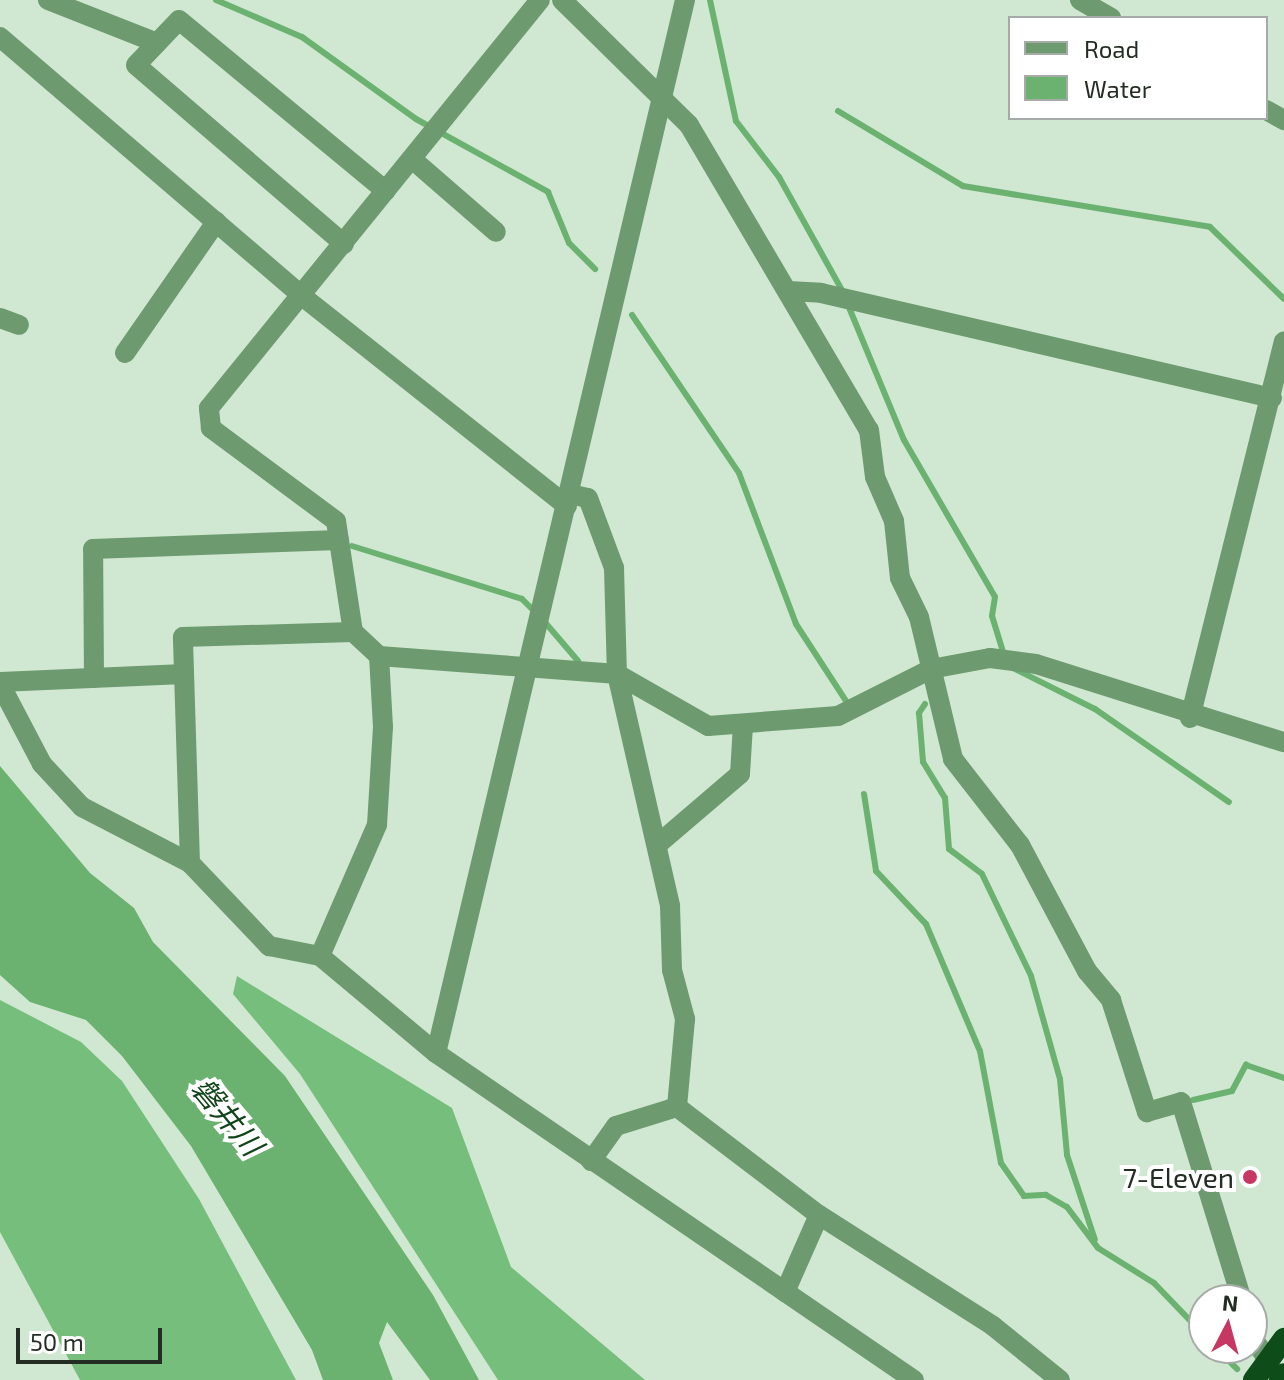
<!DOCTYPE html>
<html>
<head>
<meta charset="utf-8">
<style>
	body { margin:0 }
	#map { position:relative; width:1284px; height:1380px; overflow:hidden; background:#d0e8d1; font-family:"Exo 2","Noto Sans JP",sans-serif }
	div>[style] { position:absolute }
	.forest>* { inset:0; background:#76be7b }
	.water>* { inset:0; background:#6bb270 }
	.stream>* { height:6px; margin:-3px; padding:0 3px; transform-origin:3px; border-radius:3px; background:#6bb270 }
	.minor>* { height:20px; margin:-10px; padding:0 10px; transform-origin:10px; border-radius:10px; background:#6d9b6f }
	.tertiary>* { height:20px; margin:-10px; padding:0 10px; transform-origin:10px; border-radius:10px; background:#6d9b6f }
	.trunk>* { height:22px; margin:-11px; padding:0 11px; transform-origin:11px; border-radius:11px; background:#0e4c1a }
	.dots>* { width:22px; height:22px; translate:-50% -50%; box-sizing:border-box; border:4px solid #fff; border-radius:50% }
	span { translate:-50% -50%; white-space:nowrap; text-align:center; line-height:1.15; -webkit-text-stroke:8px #fff; paint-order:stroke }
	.poi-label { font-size:28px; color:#242d24 }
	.right { translate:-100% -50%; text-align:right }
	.water-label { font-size:30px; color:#114519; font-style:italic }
	.legend { position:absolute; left:1008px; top:16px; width:260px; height:104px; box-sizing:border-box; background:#fff; border:2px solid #a7aba7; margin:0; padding:10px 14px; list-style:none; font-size:24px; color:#242d24 }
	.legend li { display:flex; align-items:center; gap:16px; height:40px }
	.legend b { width:40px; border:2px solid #a7aba7 }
	.north { position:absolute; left:1188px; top:1284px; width:80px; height:80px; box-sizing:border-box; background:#fff; border:2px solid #a7aba7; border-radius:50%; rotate:6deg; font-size:22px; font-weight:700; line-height:32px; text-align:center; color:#242d24 }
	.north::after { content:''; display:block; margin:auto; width:28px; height:36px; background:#c63761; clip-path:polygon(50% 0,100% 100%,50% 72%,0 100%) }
	.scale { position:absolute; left:16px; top:1328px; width:146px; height:36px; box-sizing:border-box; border:4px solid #242d24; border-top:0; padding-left:10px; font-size:24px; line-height:28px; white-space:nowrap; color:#242d24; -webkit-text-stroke:6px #fff; paint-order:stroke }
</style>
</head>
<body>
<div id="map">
	<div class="forest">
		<i style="clip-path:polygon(237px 976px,452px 1108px,511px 1267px,645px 1380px,498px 1380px,300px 1074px,233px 994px)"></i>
		<i style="clip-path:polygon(0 1000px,81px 1042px,122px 1081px,199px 1199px,296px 1380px,80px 1380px,0 1232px)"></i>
	</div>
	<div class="water">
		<i style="clip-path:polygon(0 766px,90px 873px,134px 908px,153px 942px,285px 1076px,433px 1295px,479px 1380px,430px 1380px,387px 1322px,379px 1343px,393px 1380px,323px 1380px,312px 1350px,191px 1146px,122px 1056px,86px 1020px,30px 1002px,0 975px)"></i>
	</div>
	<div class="stream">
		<i style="left:216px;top:0;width:94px;rotate:23.3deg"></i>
		<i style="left:302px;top:37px;width:140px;rotate:35.7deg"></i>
		<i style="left:416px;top:119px;width:151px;rotate:28.9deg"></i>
		<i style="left:548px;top:192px;width:55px;rotate:67.6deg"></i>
		<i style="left:569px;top:243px;width:37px;rotate:45deg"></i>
		<i style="left:710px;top:0;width:124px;rotate:77.9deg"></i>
		<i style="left:736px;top:121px;width:71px;rotate:52.5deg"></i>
		<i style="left:779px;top:177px;width:134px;rotate:60.9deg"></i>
		<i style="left:838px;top:111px;width:146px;rotate:31deg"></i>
		<i style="left:963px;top:186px;width:250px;rotate:9.4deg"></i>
		<i style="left:1210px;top:227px;width:103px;rotate:44.2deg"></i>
		<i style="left:848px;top:305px;width:146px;rotate:67.5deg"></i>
		<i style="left:904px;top:440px;width:181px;rotate:59.9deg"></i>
		<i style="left:995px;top:597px;width:19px;rotate:99deg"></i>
		<i style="left:992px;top:616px;width:41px;rotate:72.9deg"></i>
		<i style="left:632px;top:315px;width:191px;rotate:55.9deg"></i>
		<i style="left:739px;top:473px;width:161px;rotate:69.3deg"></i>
		<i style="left:796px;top:624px;width:92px;rotate:57deg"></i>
		<i style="left:352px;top:546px;width:178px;rotate:17.3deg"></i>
		<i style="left:522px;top:599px;width:18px;rotate:45deg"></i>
		<i style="left:543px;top:620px;width:54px;rotate:49.5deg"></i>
		<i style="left:1009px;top:666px;width:96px;rotate:26.6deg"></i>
		<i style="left:1095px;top:709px;width:163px;rotate:34.8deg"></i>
		<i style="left:925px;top:704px;width:11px;rotate:124deg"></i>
		<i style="left:919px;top:713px;width:49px;rotate:85.3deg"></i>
		<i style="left:923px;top:762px;width:42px;rotate:58.6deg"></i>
		<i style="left:945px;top:798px;width:51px;rotate:85.5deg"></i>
		<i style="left:949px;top:849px;width:41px;rotate:37.1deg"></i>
		<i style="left:982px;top:874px;width:113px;rotate:64.3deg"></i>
		<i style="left:1031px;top:976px;width:107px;rotate:74.3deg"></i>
		<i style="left:1060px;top:1079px;width:76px;rotate:84.7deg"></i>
		<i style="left:1067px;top:1155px;width:89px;rotate:71.8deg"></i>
		<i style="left:864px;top:794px;width:78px;rotate:81.1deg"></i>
		<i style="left:876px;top:871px;width:73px;rotate:46.7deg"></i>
		<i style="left:926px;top:924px;width:138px;rotate:67deg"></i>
		<i style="left:980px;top:1051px;width:114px;rotate:79.4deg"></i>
		<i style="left:1001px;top:1163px;width:40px;rotate:55.1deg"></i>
		<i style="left:1024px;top:1196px;width:22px;rotate:-3deg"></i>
		<i style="left:1046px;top:1195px;width:24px;rotate:30deg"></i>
		<i style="left:1067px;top:1207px;width:51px;rotate:52.9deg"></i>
		<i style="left:1098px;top:1248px;width:66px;rotate:32deg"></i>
		<i style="left:1154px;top:1283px;width:72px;rotate:46.1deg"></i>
		<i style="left:1193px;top:1100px;width:40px;rotate:-13deg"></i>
		<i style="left:1232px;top:1091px;width:30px;rotate:-62deg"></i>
		<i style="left:1246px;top:1065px;width:40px;rotate:18.9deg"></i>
		<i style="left:1216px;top:1348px;width:30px;rotate:45deg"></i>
	</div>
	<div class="minor">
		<i style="left:48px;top:0;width:117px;rotate:21.5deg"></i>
		<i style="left:562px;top:0;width:178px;rotate:44.5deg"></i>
		<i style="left:689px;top:125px;width:354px;rotate:59.5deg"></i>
		<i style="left:869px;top:430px;width:47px;rotate:82.7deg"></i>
		<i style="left:875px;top:477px;width:48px;rotate:66.6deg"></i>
		<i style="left:894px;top:521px;width:57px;rotate:84deg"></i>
		<i style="left:900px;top:578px;width:43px;rotate:64deg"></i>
		<i style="left:919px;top:617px;width:146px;rotate:76.5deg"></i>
		<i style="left:953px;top:759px;width:109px;rotate:52.1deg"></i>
		<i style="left:1020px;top:845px;width:143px;rotate:62deg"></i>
		<i style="left:1087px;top:971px;width:38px;rotate:50deg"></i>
		<i style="left:1111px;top:1000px;width:118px;rotate:72.2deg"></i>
		<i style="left:1147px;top:1112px;width:35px;rotate:-16deg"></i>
		<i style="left:1181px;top:1102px;width:207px;rotate:72.9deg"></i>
		<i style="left:0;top:37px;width:398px;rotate:40.6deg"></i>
		<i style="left:302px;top:296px;width:338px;rotate:38.4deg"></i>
		<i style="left:412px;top:159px;width:111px;rotate:41deg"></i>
		<i style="left:344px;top:244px;width:274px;rotate:-139.3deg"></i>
		<i style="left:136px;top:65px;width:62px;rotate:-46.3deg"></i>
		<i style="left:179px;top:20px;width:268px;rotate:39.6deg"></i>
		<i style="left:788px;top:291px;width:33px;rotate:3deg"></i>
		<i style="left:821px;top:293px;width:463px;rotate:13.1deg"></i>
		<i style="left:0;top:318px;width:20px;rotate:20deg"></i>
		<i style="left:125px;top:353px;width:160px;rotate:-55.2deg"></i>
		<i style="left:570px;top:494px;width:18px;rotate:13deg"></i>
		<i style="left:588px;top:498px;width:75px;rotate:69.6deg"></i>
		<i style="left:614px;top:568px;width:106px;rotate:88.4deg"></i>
		<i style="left:617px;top:674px;width:238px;rotate:77.1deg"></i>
		<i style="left:670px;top:906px;width:64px;rotate:88.2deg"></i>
		<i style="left:672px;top:970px;width:51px;rotate:75.1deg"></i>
		<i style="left:685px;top:1019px;width:88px;rotate:95.2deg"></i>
		<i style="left:677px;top:1107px;width:64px;rotate:162.7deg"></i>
		<i style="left:616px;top:1126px;width:43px;rotate:125.5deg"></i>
		<i style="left:379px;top:656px;width:239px;rotate:4.3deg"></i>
		<i style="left:617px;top:674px;width:105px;rotate:29.7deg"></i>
		<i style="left:708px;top:726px;width:130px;rotate:-4.4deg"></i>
		<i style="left:838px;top:716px;width:104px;rotate:-26.8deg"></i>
		<i style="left:931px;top:669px;width:60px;rotate:-10.6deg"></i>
		<i style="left:990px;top:658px;width:46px;rotate:7.4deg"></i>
		<i style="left:1036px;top:664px;width:260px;rotate:17.5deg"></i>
		<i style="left:94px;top:678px;width:129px;rotate:-90.4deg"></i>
		<i style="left:93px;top:549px;width:246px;rotate:-2.1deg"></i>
		<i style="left:0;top:682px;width:184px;rotate:-2.5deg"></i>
		<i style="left:0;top:684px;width:90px;rotate:62.3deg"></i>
		<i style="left:42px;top:764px;width:59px;rotate:47.1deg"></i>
		<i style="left:82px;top:807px;width:122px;rotate:27.4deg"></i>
		<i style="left:190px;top:863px;width:115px;rotate:46.4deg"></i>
		<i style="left:269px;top:946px;width:52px;rotate:11.1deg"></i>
		<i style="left:1190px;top:718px;width:388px;rotate:-76deg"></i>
		<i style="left:657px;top:845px;width:109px;rotate:-40.5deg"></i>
		<i style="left:740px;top:774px;width:49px;rotate:-86.5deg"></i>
		<i style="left:190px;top:863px;width:226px;rotate:-91.8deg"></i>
		<i style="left:183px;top:637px;width:170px;rotate:-1.7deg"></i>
		<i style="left:436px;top:1053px;width:151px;rotate:-140.1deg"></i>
		<i style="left:320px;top:956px;width:143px;rotate:-66.5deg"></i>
		<i style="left:377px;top:825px;width:98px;rotate:-86.5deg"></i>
		<i style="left:383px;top:727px;width:71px;rotate:-93.2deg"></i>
		<i style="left:379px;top:656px;width:35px;rotate:-137deg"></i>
		<i style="left:353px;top:632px;width:112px;rotate:-98.7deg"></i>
		<i style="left:336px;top:521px;width:156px;rotate:-143.4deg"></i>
		<i style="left:211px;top:428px;width:20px;rotate:-96deg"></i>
		<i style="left:209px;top:408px;width:525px;rotate:-50.95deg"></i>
		<i style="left:677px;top:1107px;width:178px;rotate:37.3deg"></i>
		<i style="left:819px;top:1215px;width:206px;rotate:32.5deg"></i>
		<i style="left:993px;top:1326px;width:86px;rotate:38.9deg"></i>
		<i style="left:785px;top:1292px;width:84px;rotate:-66.2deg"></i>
		<i style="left:1252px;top:1337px;width:28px;rotate:55deg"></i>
	</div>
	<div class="tertiary">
		<i style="left:685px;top:0;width:1082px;rotate:103.3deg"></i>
		<i style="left:436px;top:1053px;width:579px;rotate:34.38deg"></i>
		<i style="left:1080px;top:0;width:36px;rotate:30deg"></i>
		<i style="left:1266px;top:110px;width:21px;rotate:29deg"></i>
	</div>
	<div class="trunk">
		<i style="left:1254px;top:1380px;width:51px;rotate:-53.8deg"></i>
		<i style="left:1280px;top:1380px;width:7px;rotate:-56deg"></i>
	</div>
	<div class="dots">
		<i style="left:1250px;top:1177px;background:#c63761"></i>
	</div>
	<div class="poi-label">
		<span class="right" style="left:1234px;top:1177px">7-Eleven</span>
	</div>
	<div class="water-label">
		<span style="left:228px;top:1116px;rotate:50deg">磐井川</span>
	</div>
	<ul class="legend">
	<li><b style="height:10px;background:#6d9b6f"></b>Road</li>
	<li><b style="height:22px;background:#6bb270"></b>Water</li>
	</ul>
	<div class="north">N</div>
	<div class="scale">50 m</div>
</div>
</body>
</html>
